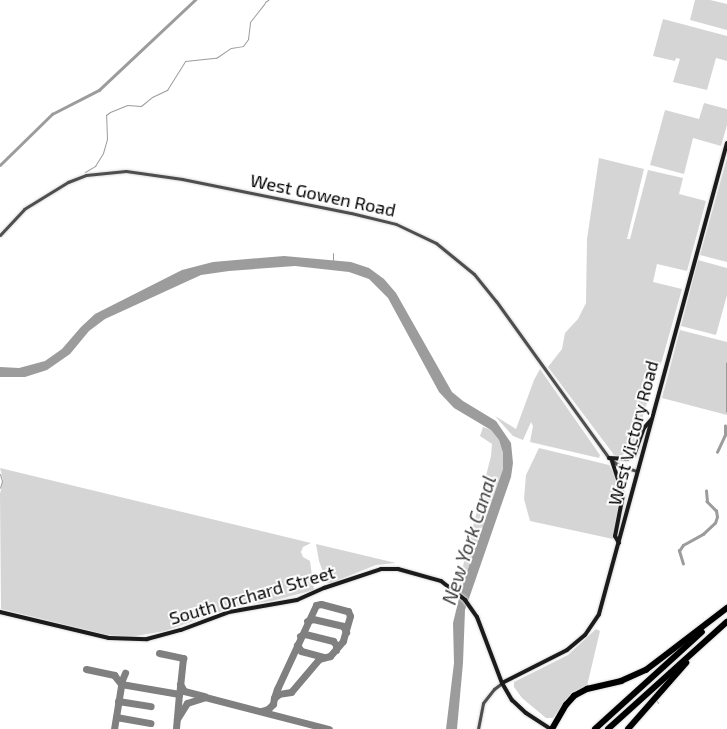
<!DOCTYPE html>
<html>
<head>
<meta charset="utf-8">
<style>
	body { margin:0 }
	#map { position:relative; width:727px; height:729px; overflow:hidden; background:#fff; font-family:"Exo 2",sans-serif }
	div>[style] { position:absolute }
	.green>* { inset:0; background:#d5d5d5 }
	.water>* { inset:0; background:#9c9c9c }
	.stream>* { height:1px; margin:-0.5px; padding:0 0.5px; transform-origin:0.5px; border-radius:0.5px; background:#9c9c9c }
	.canal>* { height:2.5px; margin:-1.25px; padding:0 1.25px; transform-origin:1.25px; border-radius:1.25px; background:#9c9c9c }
	.taxiway>* { height:7px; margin:-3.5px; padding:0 3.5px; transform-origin:3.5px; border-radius:3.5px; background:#808080 }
	.roads { filter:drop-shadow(0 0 1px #dbdbdb) drop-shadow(0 0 1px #dbdbdb) }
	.tertiary>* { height:3px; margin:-1.5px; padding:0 1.5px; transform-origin:1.5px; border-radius:1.5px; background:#4e4e4e }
	.secondary>* { height:4px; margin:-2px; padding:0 2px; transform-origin:2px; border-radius:2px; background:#1b1b1b }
	.motorway>* { height:5.5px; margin:-2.75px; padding:0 2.75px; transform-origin:2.75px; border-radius:2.75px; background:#000 }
	span { translate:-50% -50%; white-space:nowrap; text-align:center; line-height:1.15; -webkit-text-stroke:4px #fff; paint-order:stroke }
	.street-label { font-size:18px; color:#000 }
	.water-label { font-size:19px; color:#3d3d3d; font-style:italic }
</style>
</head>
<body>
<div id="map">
	<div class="green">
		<i style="clip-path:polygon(695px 0,710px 0,727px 4px,727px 30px,690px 20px)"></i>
		<i style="clip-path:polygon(663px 19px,727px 36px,727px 61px,716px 58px,707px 90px,673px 82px,680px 59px,676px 58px,675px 61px,653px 56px)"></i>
		<i style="clip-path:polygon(704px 103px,727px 109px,727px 125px,721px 146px,693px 138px,684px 174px,650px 165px,665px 110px,699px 119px)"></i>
		<i style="clip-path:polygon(599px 158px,644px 169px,627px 239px,630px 239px,648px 170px,683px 178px,679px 194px,706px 201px,687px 271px,657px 264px,653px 282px,682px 289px,661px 364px,658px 367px,634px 446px,620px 457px,614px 455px,548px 367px,562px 349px,565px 333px,578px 319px,586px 303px,587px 239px)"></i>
		<i style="clip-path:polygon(727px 158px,727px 262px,700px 255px)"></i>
		<i style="clip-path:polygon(698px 260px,727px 268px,727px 295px,716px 335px,681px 326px)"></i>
		<i style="clip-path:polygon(680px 330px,727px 342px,727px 415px,662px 398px)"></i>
		<i style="clip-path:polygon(540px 369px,600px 455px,599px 458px,530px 442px,533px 426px,531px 422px,523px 440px,513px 436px,495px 416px,516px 429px,534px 380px)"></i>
		<i style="clip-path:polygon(483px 427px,491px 430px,499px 440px,503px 453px,503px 469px,462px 586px,459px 588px,458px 581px,465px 571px,463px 566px,491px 456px,492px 444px,480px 436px)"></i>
		<i style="clip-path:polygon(539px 448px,609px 465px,619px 482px,622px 496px,613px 539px,530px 521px,524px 499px,526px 475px)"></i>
		<i style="clip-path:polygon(0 468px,311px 543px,303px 547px,301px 552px,303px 557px,310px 561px,314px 590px,272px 601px,236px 606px,165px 631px,130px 637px,107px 635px,1px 609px,0 494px,3px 480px)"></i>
		<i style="clip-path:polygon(316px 544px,396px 563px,376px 565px,331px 583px,327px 583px,319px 561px)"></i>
		<i style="clip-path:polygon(596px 629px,600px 631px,587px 686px,571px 695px,553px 718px,546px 718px,522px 698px,514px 687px,514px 682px,568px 655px)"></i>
	</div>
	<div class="water">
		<i style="clip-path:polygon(284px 256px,351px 262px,369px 268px,384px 279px,396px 293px,452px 392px,463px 401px,496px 421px,511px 443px,513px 463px,511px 477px,465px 610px,463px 663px,457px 729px,446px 729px,454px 663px,453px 623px,462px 586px,503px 469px,503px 453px,499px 440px,491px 430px,454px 408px,439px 392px,388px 298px,369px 279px,349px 272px,295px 266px,229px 271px,201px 275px,105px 319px,89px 331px,70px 354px,47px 370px,25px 377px,0 377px,0 367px,19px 368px,45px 361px,62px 349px,81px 327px,95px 314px,182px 270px,213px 262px)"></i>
	</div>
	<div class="stream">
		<i style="left:265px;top:2px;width:4px;rotate:-34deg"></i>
		<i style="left:85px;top:172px;width:12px;rotate:-31deg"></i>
		<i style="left:95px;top:166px;width:15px;rotate:-58deg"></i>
		<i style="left:103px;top:153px;width:15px;rotate:-74deg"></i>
		<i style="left:107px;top:139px;width:24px;rotate:-92deg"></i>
		<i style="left:106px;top:115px;width:5px;rotate:-37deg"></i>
		<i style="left:110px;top:112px;width:18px;rotate:-22deg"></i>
		<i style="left:127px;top:105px;width:14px;rotate:4deg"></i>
		<i style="left:141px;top:106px;width:14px;rotate:-39deg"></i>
		<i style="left:152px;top:97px;width:17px;rotate:-25deg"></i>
		<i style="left:167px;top:90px;width:34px;rotate:-58deg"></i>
		<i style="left:185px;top:61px;width:31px;rotate:-6deg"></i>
		<i style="left:216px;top:58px;width:18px;rotate:-34deg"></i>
		<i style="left:231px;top:48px;width:12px;rotate:-9deg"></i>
		<i style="left:243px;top:46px;width:9px;rotate:-54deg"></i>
		<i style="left:248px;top:39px;width:17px;rotate:-83deg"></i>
		<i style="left:250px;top:22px;width:24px;rotate:-52deg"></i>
		<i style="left:333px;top:260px;width:7px;rotate:-90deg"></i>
		<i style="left:625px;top:456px;width:7px;rotate:-27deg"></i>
		<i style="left:0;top:474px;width:7px;rotate:74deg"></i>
		<i style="left:2px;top:481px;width:7px;rotate:106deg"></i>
		<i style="left:657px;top:701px;width:2px;rotate:63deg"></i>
	</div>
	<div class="canal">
		<i style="left:0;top:165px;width:73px;rotate:-44.4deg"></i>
		<i style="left:52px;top:114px;width:53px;rotate:-27.1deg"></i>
		<i style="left:99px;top:90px;width:132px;rotate:-43.2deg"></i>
		<i style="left:727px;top:411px;width:47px;rotate:-90deg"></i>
		<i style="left:717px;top:452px;width:19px;rotate:-65deg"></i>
		<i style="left:725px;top:435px;width:9px;rotate:-90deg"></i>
		<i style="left:683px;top:564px;width:14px;rotate:-107deg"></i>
		<i style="left:679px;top:551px;width:7px;rotate:-56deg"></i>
		<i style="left:683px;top:545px;width:23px;rotate:-29deg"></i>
		<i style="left:703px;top:534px;width:16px;rotate:-43deg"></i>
		<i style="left:715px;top:523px;width:6px;rotate:-72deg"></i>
		<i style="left:717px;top:517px;width:6px;rotate:-99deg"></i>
		<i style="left:716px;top:511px;width:13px;rotate:-135deg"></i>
		<i style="left:707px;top:502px;width:11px;rotate:-95deg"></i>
	</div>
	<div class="taxiway">
		<i style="left:307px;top:621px;width:6px;rotate:-18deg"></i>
		<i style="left:313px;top:619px;width:31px;rotate:13deg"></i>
		<i style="left:343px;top:626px;width:7px;rotate:63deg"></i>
		<i style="left:300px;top:636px;width:5px;rotate:-22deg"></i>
		<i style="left:305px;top:634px;width:29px;rotate:14deg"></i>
		<i style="left:333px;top:641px;width:5px;rotate:53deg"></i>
		<i style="left:336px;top:645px;width:5px;rotate:90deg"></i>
		<i style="left:297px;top:645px;width:7px;rotate:56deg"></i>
		<i style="left:301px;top:651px;width:24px;rotate:15deg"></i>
		<i style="left:159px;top:653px;width:25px;rotate:12deg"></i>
		<i style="left:183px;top:658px;width:36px;rotate:96deg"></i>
		<i style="left:86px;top:669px;width:29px;rotate:12deg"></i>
		<i style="left:114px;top:675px;width:11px;rotate:52deg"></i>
		<i style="left:121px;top:684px;width:59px;rotate:9.8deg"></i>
		<i style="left:179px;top:694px;width:35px;rotate:95deg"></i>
		<i style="left:180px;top:684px;width:8px;rotate:60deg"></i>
		<i style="left:184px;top:691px;width:21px;rotate:14deg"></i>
		<i style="left:118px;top:701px;width:33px;rotate:9deg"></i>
		<i style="left:261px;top:711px;width:7px;rotate:-16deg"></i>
		<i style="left:268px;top:709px;width:7px;rotate:-45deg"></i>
		<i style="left:273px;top:704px;width:6px;rotate:-81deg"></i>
		<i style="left:274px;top:698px;width:9px;rotate:-72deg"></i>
		<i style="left:277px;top:689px;width:2px;rotate:-63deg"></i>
		<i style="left:278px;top:687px;width:90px;rotate:-65.1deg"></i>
		<i style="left:316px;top:605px;width:5px;rotate:-11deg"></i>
		<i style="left:321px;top:604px;width:28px;rotate:15deg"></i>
		<i style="left:348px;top:611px;width:5px;rotate:68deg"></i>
		<i style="left:350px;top:616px;width:26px;rotate:106deg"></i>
		<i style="left:343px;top:641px;width:20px;rotate:131deg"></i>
		<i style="left:330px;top:656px;width:11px;rotate:165deg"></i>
		<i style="left:319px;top:659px;width:43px;rotate:130.3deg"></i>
		<i style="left:291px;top:692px;width:12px;rotate:171deg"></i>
		<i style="left:279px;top:694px;width:6px;rotate:141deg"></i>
		<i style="left:116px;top:717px;width:35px;rotate:10deg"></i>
		<i style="left:177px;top:719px;width:19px;rotate:-58deg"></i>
		<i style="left:187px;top:703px;width:19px;rotate:-18deg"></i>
		<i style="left:205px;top:697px;width:128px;rotate:14.5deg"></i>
		<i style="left:114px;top:729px;width:50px;rotate:-80.7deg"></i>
		<i style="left:122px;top:680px;width:8px;rotate:-67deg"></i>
	</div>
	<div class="roads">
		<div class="tertiary">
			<i style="left:0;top:235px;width:35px;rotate:-47deg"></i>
			<i style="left:24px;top:209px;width:52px;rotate:-31.5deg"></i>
			<i style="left:68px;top:182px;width:19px;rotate:-21deg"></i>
			<i style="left:86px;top:175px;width:40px;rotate:-5.7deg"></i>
			<i style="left:126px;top:171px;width:57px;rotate:8.1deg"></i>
			<i style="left:182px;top:179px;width:172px;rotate:11.4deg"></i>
			<i style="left:351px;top:213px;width:46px;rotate:13.7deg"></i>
			<i style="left:396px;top:224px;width:44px;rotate:25.4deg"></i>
			<i style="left:436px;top:243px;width:49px;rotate:39.2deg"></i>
			<i style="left:474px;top:274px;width:35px;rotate:51deg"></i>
			<i style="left:496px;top:301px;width:193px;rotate:54.3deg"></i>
			<i style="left:609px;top:458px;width:11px;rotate:38deg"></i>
			<i style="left:618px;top:465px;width:20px;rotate:18deg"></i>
			<i style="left:478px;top:729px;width:26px;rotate:-79deg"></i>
			<i style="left:483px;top:703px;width:18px;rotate:-52deg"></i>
			<i style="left:494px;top:689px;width:10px;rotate:-37deg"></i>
		</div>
		<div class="secondary">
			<i style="left:609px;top:458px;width:18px;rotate:3deg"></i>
			<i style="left:627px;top:459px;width:8px;rotate:-30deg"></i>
			<i style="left:634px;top:455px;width:29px;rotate:-70deg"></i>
			<i style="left:644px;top:428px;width:11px;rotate:-49deg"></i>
			<i style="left:612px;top:461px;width:36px;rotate:72deg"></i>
			<i style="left:623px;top:495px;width:42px;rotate:101deg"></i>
			<i style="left:615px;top:536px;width:8px;rotate:60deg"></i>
			<i style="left:0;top:612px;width:112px;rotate:13.4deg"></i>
			<i style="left:109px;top:638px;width:38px;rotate:2deg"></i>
			<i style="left:147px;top:639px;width:35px;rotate:-15deg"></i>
			<i style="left:181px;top:630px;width:51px;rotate:-20.6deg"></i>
			<i style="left:229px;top:612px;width:69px;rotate:-10deg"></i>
			<i style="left:297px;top:600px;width:30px;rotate:-24deg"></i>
			<i style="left:324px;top:588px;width:60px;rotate:-18.4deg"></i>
			<i style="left:381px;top:569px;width:17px"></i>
			<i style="left:398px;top:569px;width:45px;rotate:15.6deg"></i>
			<i style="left:441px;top:581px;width:31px;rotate:38deg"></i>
			<i style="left:465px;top:600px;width:21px;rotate:55deg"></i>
			<i style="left:477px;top:617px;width:71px;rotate:69.3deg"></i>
			<i style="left:502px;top:683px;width:20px;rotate:60deg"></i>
			<i style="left:512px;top:700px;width:19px;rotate:43deg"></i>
			<i style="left:526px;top:713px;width:30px;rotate:33deg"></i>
			<i style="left:502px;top:683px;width:73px;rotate:-26.9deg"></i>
			<i style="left:567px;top:650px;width:23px;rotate:-40deg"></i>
			<i style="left:585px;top:635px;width:25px;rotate:-56deg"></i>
			<i style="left:599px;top:614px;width:488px;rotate:-74.8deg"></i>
		</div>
		<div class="motorway">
			<i style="left:552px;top:729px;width:28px;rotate:-60deg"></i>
			<i style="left:566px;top:705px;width:12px;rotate:-48deg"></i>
			<i style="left:574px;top:696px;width:15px;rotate:-28deg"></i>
			<i style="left:587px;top:689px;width:35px;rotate:-13deg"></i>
			<i style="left:621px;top:681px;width:27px;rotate:-24deg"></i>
			<i style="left:646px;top:670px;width:102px;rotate:-37.4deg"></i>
			<i style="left:595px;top:729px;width:144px;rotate:-42.2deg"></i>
			<i style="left:608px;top:729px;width:160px;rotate:-42deg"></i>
			<i style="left:628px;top:729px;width:88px;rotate:-48.7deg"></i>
		</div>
	</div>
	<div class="street-label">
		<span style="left:323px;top:195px;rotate:12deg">West Gowen Road</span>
		<span style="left:633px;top:433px;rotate:-75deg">West Victory Road</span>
		<span style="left:252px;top:595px;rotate:-16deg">South Orchard Street</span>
	</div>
	<div class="water-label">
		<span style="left:469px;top:540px;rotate:-72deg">New York Canal</span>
	</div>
</div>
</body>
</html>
